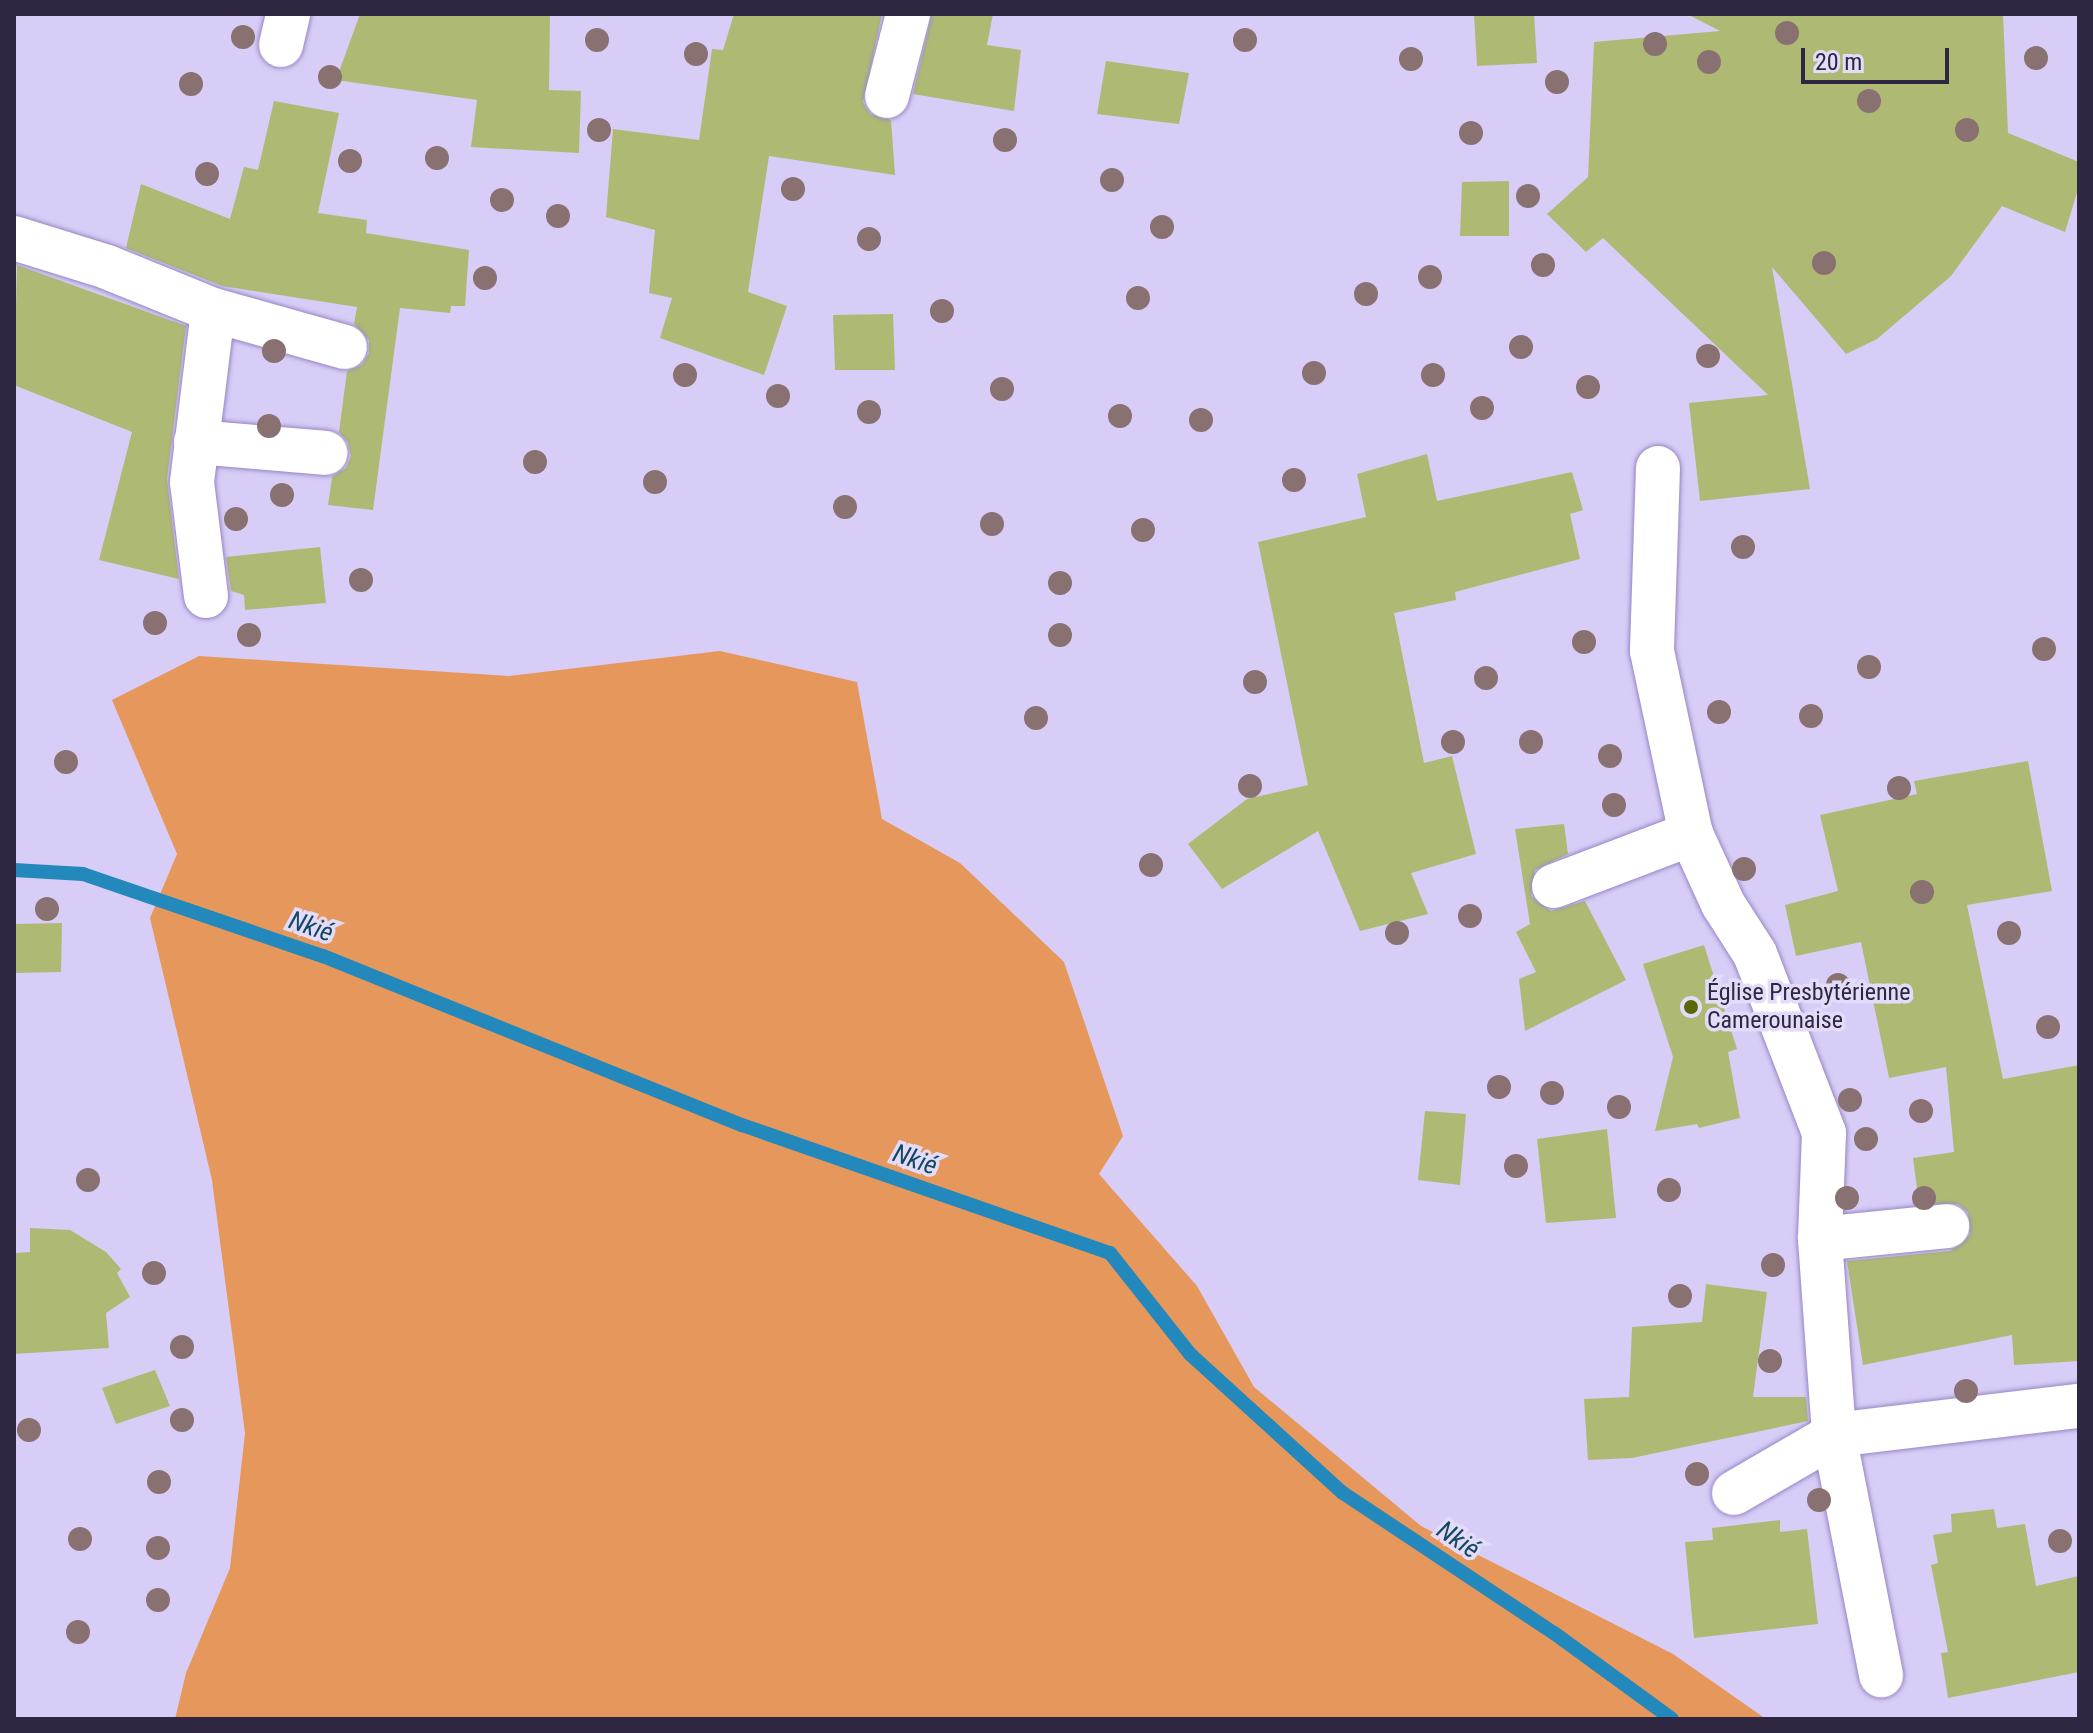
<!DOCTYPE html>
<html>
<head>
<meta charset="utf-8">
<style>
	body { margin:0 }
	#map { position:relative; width:2093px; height:1733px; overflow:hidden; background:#d7cdf6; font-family:"Roboto Condensed",sans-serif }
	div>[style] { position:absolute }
	.green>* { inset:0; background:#e6975c }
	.stream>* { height:14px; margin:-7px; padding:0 7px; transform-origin:7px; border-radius:7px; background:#2388bb }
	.building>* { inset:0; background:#aeba73 }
	.roads { filter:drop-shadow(0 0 2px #9886c6) drop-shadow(0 0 2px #9886c6) }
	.minor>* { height:44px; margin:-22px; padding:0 22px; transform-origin:22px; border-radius:22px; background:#fff }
	.trees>* { width:24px; height:24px; margin:-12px; border-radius:50%; background:#897071 }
	.dots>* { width:22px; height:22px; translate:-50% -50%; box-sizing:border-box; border:4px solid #e3dcf8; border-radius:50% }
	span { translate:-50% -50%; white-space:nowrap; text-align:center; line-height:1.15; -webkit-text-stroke:7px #e3dcf8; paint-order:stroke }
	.poi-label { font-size:24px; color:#2f2742 }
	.left { translate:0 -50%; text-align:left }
	.water-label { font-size:26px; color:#134762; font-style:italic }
	.frame { position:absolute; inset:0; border:16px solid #2f2742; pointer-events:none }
	.scale { position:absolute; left:1801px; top:48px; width:148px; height:36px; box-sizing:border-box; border:4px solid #2f2742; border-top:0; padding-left:10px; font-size:24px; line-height:28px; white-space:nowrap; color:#2f2742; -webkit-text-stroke:6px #e3dcf8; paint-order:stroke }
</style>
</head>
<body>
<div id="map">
	<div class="green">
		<i style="clip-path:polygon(720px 651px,857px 682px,882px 819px,960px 863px,1064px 962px,1123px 1136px,1099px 1174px,1197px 1286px,1254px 1387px,1421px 1526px,1673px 1654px,1766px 1719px,175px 1719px,186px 1673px,230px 1568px,245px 1433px,212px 1180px,150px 918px,177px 854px,112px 700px,199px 656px,509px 676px)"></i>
	</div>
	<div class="stream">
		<i style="left:14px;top:870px;width:69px;rotate:3.3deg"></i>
		<i style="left:83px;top:874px;width:254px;rotate:18.9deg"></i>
		<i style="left:323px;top:956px;width:452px;rotate:22deg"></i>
		<i style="left:742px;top:1125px;width:390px;rotate:19.2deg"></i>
		<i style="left:1110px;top:1253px;width:129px;rotate:51.6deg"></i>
		<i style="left:1190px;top:1354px;width:207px;rotate:42.3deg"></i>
		<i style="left:1343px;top:1493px;width:253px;rotate:33.6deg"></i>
		<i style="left:1554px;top:1633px;width:146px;rotate:36.1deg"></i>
	</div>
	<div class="building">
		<i style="clip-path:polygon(360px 14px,550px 14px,549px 90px,581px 91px,579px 153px,471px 147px,477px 100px,336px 80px)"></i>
		<i style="clip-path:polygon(734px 14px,882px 14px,863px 102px,870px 114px,891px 120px,895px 175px,769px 156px,748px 292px,787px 306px,764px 375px,660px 338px,672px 298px,649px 293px,655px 230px,606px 217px,613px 129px,699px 140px,712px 49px,723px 50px)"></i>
		<i style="clip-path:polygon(932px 14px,993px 14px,987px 45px,1021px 50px,1014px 111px,913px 94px)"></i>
		<i style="clip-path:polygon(1474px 14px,1534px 14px,1537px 63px,1477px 66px)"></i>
		<i style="clip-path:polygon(1687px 14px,2003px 14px,2008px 133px,2079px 162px,2079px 186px,2065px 232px,2002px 206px,1951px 276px,1877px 339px,1846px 354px,1772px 267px,1810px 489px,1700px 501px,1689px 403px,1768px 395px,1603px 238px,1586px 252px,1547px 214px,1588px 177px,1594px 42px,1720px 31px)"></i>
		<i style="clip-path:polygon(1106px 61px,1189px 73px,1179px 124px,1097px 114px)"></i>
		<i style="clip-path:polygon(274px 101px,339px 113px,318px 213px,367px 220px,366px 233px,469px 250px,465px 306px,451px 306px,450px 313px,400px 308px,373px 510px,328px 505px,332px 477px,346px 468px,351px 456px,348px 442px,339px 432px,347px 371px,362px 365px,369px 353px,369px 340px,354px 324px,357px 307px,222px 286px,126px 248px,141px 184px,230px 219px,244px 167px,258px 170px)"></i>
		<i style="clip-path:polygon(1509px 181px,1509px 236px,1460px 236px,1462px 182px)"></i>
		<i style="clip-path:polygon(17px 265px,186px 326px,167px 479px,179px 579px,99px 560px,132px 432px,14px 385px)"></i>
		<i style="clip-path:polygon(893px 314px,895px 370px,835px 370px,833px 315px)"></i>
		<i style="clip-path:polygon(1427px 454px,1437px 501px,1572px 472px,1583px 510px,1570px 514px,1580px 559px,1455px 592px,1456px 600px,1394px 613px,1424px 763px,1452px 756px,1476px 854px,1411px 873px,1428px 914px,1360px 931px,1318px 831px,1222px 889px,1188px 844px,1247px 799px,1308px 785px,1258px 542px,1366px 517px,1357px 474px)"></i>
		<i style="clip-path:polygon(320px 547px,326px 603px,245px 610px,244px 595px,231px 591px,226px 557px)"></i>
		<i style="clip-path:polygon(2028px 761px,2052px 891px,1967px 905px,2003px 1079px,2079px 1065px,2079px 1361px,2014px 1365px,2012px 1335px,1863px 1365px,1847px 1261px,1950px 1251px,1970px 1235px,1968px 1212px,1958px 1204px,1919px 1204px,1913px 1158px,1954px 1152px,1946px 1067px,1889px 1078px,1861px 942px,1796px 956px,1785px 905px,1838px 891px,1820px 815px,1917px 794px,1914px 781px)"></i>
		<i style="clip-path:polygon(1564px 824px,1568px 854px,1535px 870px,1531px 896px,1551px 911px,1585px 901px,1626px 980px,1525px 1031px,1519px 979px,1536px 972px,1516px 932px,1530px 924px,1515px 829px)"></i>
		<i style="clip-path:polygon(62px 923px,61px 972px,14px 973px,14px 924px)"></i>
		<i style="clip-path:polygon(1704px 945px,1737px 1049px,1728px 1052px,1740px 1118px,1699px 1128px,1697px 1124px,1655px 1131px,1673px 1057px,1643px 964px)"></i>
		<i style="clip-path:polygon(1425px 1111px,1466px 1114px,1460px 1185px,1418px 1180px)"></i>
		<i style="clip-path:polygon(1607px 1129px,1616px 1218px,1546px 1223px,1537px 1139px)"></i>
		<i style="clip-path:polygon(30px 1228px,70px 1230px,106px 1252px,121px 1269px,117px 1273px,130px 1297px,106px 1313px,109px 1348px,14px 1354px,14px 1253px,30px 1252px)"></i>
		<i style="clip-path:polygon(1706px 1284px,1767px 1292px,1753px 1397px,1806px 1397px,1808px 1421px,1632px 1458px,1588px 1460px,1584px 1399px,1629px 1397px,1632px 1327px,1702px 1322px)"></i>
		<i style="clip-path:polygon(155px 1370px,170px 1406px,116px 1424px,102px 1388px)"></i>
		<i style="clip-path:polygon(1994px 1509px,1997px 1528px,2025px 1524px,2036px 1586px,2079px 1576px,2079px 1672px,1948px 1698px,1941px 1653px,1948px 1652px,1931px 1565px,1938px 1563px,1933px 1535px,1952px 1532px,1951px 1514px)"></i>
		<i style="clip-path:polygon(1780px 1520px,1780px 1532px,1807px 1529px,1818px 1624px,1694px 1638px,1685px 1542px,1713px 1540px,1712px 1528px)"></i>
	</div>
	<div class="roads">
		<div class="minor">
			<i style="left:281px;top:45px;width:32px;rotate:-77deg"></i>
			<i style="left:887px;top:96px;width:85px;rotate:-75.6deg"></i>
			<i style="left:14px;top:238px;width:97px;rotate:17.3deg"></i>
			<i style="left:107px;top:267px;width:114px;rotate:22.1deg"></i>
			<i style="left:213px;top:310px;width:137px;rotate:15.7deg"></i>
			<i style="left:196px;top:442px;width:130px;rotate:4.8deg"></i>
			<i style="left:1658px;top:468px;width:183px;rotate:91.9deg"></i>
			<i style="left:1652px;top:651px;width:187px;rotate:78deg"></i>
			<i style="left:1691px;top:834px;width:77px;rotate:65.4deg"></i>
			<i style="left:1723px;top:904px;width:59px;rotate:57.4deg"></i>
			<i style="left:1755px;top:954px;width:192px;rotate:68.9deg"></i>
			<i style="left:1824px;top:1133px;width:106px;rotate:92.2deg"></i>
			<i style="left:1820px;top:1239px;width:196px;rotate:85.9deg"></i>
			<i style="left:1834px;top:1435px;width:245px;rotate:78.9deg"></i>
			<i style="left:206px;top:596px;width:115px;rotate:-97deg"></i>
			<i style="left:192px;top:482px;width:173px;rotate:-83deg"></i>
			<i style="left:1554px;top:886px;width:147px;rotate:-20.8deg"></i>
			<i style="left:1820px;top:1239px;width:128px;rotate:-5.8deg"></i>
			<i style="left:1734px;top:1493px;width:116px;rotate:-30.1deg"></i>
			<i style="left:1834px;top:1435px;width:247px;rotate:-6.8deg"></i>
		</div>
	</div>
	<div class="trees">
		<i style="left:1787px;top:33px"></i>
		<i style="left:243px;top:37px"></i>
		<i style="left:597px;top:40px"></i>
		<i style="left:1245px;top:40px"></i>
		<i style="left:1655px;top:44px"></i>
		<i style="left:696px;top:54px"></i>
		<i style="left:2036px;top:58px"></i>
		<i style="left:1411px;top:59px"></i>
		<i style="left:1709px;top:62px"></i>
		<i style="left:330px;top:77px"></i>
		<i style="left:1557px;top:82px"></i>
		<i style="left:191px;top:84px"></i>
		<i style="left:1869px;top:101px"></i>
		<i style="left:599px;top:130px"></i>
		<i style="left:1967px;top:130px"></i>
		<i style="left:1471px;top:133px"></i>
		<i style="left:1005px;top:140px"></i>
		<i style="left:437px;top:158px"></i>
		<i style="left:350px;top:161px"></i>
		<i style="left:207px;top:174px"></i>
		<i style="left:1112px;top:180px"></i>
		<i style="left:793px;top:189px"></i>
		<i style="left:1528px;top:196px"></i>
		<i style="left:502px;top:200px"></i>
		<i style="left:558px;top:216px"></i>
		<i style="left:1162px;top:227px"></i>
		<i style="left:869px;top:239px"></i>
		<i style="left:1824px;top:263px"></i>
		<i style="left:1543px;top:265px"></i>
		<i style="left:1430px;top:277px"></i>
		<i style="left:485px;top:278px"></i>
		<i style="left:1366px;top:294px"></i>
		<i style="left:1138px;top:298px"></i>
		<i style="left:942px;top:311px"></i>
		<i style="left:1521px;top:347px"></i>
		<i style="left:274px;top:351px"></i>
		<i style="left:1708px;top:356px"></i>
		<i style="left:1314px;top:373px"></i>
		<i style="left:685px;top:375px"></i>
		<i style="left:1433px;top:375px"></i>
		<i style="left:1588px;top:387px"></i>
		<i style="left:1002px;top:389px"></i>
		<i style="left:778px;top:396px"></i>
		<i style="left:1482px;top:408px"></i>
		<i style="left:869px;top:412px"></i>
		<i style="left:1120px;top:416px"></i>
		<i style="left:1201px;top:420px"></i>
		<i style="left:269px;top:426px"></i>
		<i style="left:535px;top:462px"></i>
		<i style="left:1294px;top:480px"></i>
		<i style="left:655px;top:482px"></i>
		<i style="left:282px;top:495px"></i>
		<i style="left:845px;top:507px"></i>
		<i style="left:236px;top:519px"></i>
		<i style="left:992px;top:524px"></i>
		<i style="left:1143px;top:530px"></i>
		<i style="left:1743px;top:547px"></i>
		<i style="left:361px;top:580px"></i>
		<i style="left:1060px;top:583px"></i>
		<i style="left:155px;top:623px"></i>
		<i style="left:249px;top:635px"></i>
		<i style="left:1060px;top:635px"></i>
		<i style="left:1584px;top:642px"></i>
		<i style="left:2044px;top:649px"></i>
		<i style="left:1869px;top:667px"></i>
		<i style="left:1486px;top:678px"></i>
		<i style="left:1255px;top:682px"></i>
		<i style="left:1719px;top:712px"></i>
		<i style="left:1811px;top:716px"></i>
		<i style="left:1036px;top:718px"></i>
		<i style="left:1453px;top:742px"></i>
		<i style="left:1531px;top:742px"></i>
		<i style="left:1610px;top:756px"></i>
		<i style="left:66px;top:762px"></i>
		<i style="left:1250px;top:786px"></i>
		<i style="left:1899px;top:788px"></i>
		<i style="left:1614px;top:805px"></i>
		<i style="left:1151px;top:865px"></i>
		<i style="left:1744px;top:869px"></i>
		<i style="left:1922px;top:892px"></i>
		<i style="left:47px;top:909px"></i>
		<i style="left:1470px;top:916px"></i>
		<i style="left:1397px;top:933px"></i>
		<i style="left:2009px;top:933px"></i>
		<i style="left:1838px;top:985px"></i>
		<i style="left:2048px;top:1027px"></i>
		<i style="left:1499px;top:1087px"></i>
		<i style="left:1552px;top:1093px"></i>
		<i style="left:1850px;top:1100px"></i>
		<i style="left:1619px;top:1107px"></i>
		<i style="left:1921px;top:1111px"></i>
		<i style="left:1866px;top:1139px"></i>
		<i style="left:1516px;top:1166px"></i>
		<i style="left:88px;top:1180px"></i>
		<i style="left:1669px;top:1190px"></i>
		<i style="left:1847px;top:1198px"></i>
		<i style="left:1924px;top:1198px"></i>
		<i style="left:1773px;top:1265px"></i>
		<i style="left:154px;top:1273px"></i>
		<i style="left:1680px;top:1296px"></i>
		<i style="left:182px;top:1347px"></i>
		<i style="left:1770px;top:1361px"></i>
		<i style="left:1966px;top:1391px"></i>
		<i style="left:182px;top:1420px"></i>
		<i style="left:29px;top:1430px"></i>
		<i style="left:1697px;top:1474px"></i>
		<i style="left:159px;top:1482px"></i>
		<i style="left:1819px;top:1500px"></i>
		<i style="left:80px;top:1539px"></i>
		<i style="left:2060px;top:1541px"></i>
		<i style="left:158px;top:1548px"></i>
		<i style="left:158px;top:1600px"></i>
		<i style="left:78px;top:1632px"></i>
	</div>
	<div class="dots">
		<i style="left:1691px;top:1007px;background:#5c6609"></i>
	</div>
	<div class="poi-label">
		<span class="left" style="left:1707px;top:1007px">Église Presbytérienne<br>Camerounaise</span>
	</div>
	<div class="water-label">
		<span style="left:311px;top:927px;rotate:19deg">Nkié</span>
		<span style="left:915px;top:1160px;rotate:19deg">Nkié</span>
		<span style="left:1458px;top:1540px;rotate:34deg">Nkié</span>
	</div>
	<div class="frame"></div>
	<div class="scale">20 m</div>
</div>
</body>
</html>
